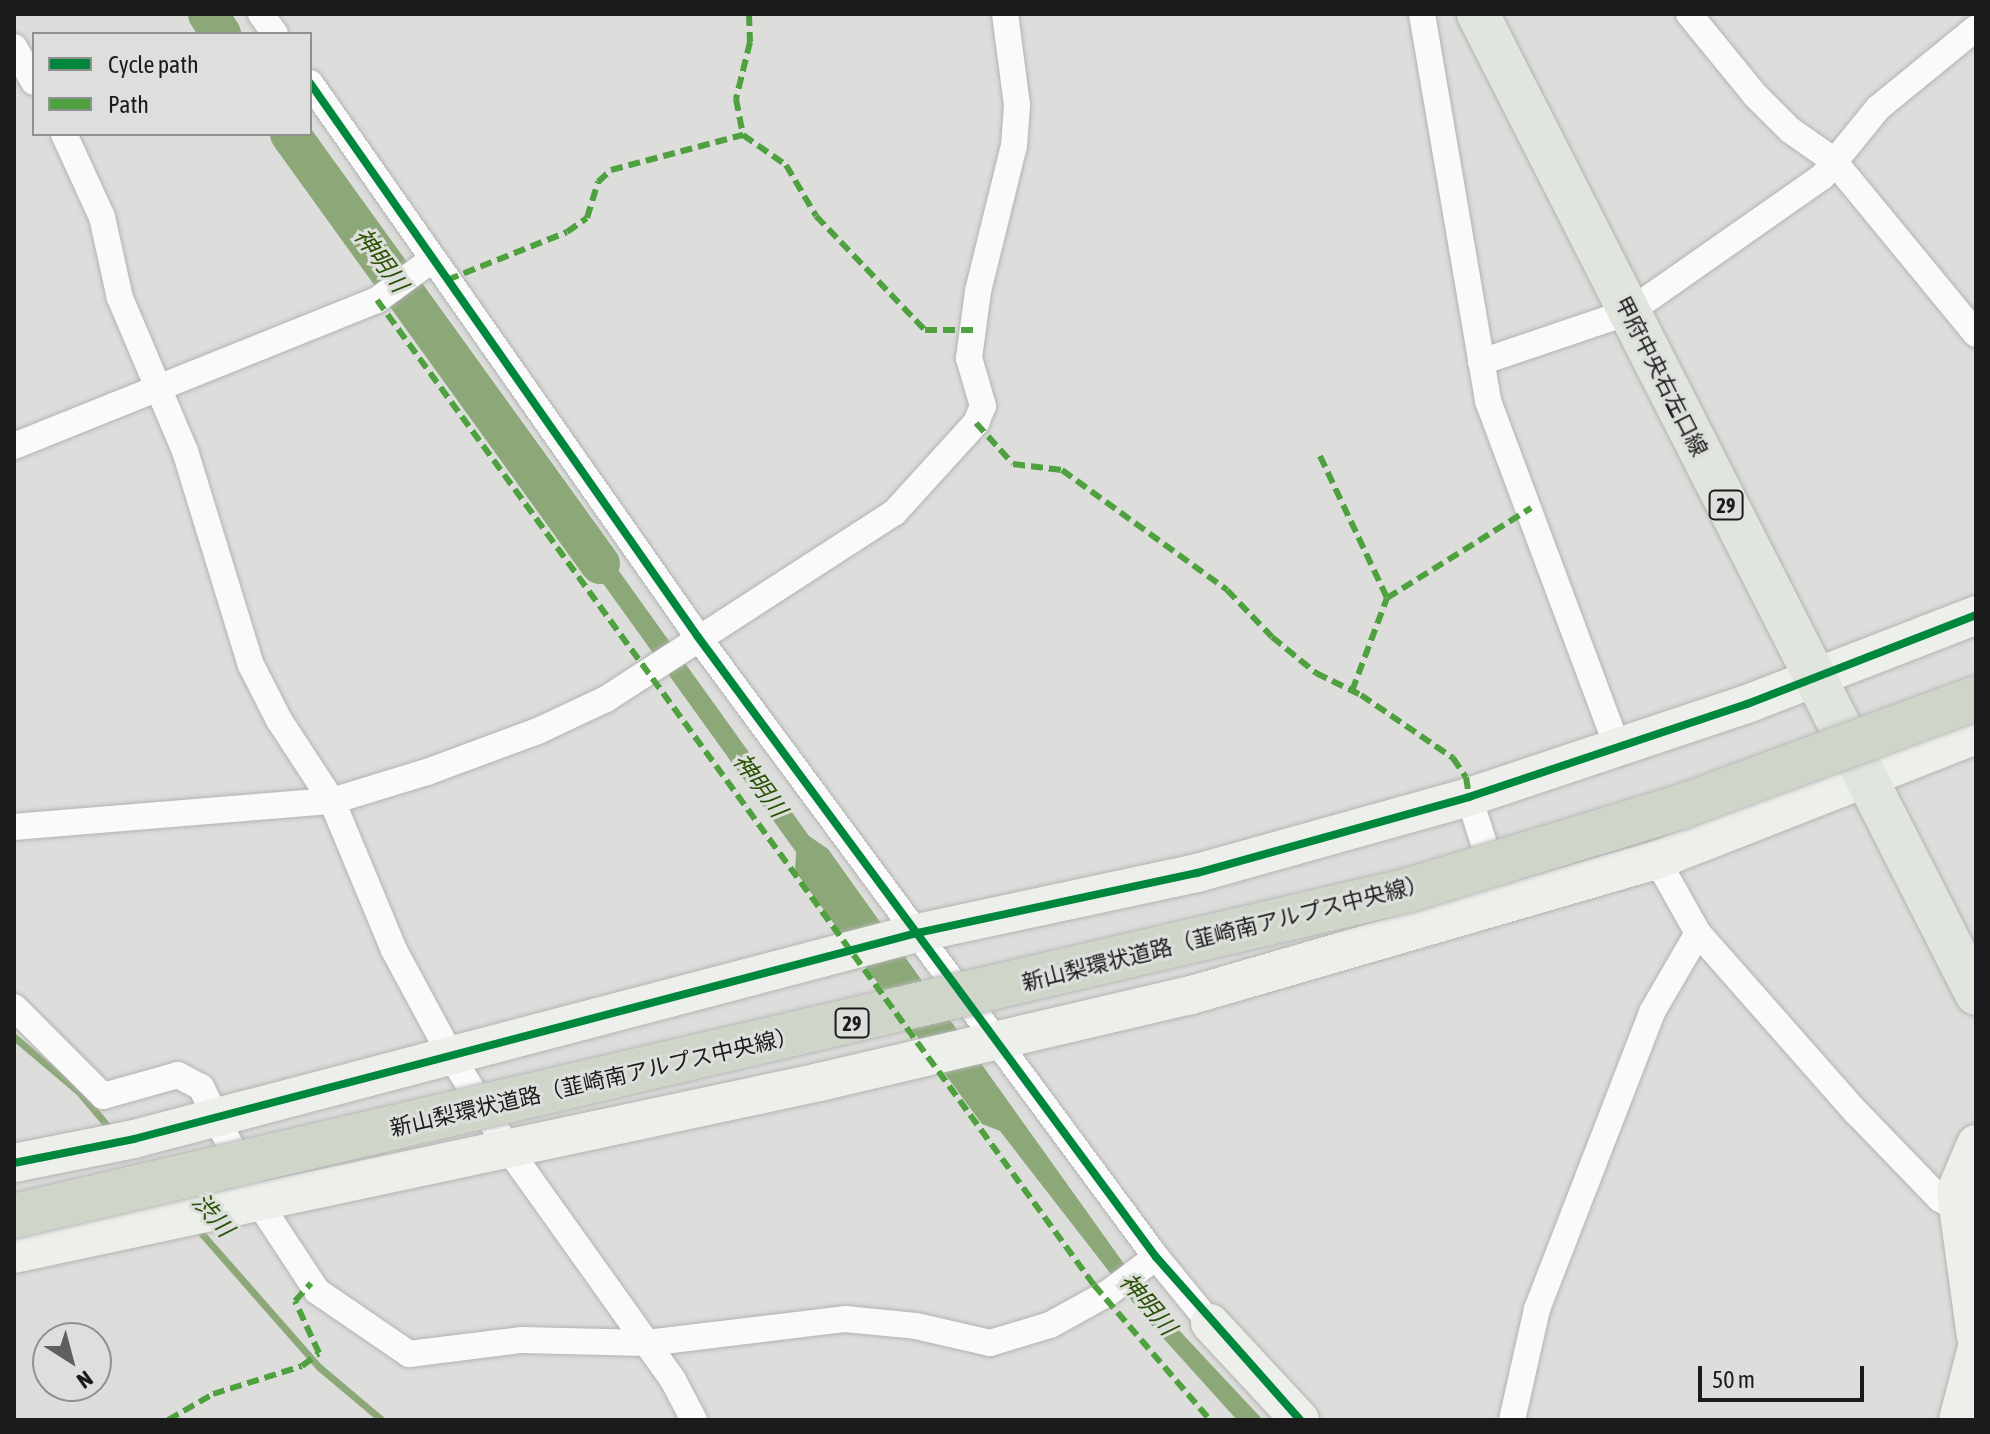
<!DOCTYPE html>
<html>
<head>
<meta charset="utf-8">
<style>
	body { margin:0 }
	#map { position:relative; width:1990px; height:1434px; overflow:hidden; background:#dddedc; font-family:"Asap Condensed","Noto Sans JP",sans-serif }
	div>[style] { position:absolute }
	.water>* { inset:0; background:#8ca878 }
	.stream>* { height:7px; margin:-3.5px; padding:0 3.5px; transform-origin:3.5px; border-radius:3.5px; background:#8ca878 }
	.river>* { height:40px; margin:-20px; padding:0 20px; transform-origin:20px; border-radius:20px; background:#8ca878 }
	.roads { filter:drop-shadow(0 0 2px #b2b3b1) drop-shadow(0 0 2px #b2b3b1) }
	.street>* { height:26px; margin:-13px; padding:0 13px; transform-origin:13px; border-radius:13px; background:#fafafa }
	.secondary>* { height:38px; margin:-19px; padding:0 19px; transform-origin:19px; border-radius:19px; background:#edefeb }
	.primary>* { height:42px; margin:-21px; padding:0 21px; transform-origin:21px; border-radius:21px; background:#e0e5dd }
	.bridges { filter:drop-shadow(0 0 2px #b8b9b8) drop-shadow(0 0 2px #b8b9b8) }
	.highway-bridge>* { height:44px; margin:-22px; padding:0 22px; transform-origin:22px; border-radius:22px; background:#cfd6c9 }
	.quiet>* { height:6px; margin-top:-3px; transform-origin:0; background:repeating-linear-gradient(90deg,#4fa140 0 12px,transparent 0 18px) }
	.cycleway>* { height:8px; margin:-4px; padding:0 4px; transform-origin:4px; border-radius:4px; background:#00873e }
	span { translate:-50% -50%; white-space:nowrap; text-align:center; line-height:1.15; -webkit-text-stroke:6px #dcdfdb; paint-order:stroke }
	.shield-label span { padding:2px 6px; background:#dcdfdb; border:2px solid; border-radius:6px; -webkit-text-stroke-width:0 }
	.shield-label { font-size:20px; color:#1a1b1a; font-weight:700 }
	.street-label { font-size:22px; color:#1a1b1a }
	.water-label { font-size:24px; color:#2b5104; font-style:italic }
	.frame { position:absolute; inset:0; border:16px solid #1a1b1a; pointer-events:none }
	.legend { position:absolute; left:32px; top:32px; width:280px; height:104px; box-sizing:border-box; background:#dcdfdb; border:2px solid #8e918e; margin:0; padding:10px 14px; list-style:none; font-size:24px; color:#1a1b1a }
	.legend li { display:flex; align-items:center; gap:16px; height:40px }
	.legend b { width:40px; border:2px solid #8e918e }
	.north { position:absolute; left:32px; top:1322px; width:80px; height:80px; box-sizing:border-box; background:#dcdfdb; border:2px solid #8e918e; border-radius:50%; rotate:144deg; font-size:22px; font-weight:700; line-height:32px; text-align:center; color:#1a1b1a }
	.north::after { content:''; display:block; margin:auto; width:28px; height:36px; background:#5e5f5e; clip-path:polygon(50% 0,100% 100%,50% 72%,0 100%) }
	.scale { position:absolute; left:1698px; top:1366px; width:166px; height:36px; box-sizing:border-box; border:4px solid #1a1b1a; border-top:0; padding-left:10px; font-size:24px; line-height:28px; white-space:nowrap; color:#1a1b1a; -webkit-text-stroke:6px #dcdfdb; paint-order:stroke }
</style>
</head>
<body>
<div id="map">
	<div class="water">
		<i style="clip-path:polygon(578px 514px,809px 836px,828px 849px,1147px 1296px,1263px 1420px,1237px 1420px,1145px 1318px,1000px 1131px,982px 1124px,795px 871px,796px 852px,561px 525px)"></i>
	</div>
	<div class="stream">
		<i style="left:14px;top:1037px;width:85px;rotate:40.2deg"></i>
		<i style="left:79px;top:1092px;width:50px;rotate:49.9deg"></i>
		<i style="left:195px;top:1226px;width:188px;rotate:48.7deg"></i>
		<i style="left:319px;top:1367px;width:82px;rotate:40.1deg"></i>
	</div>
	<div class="river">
		<i style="left:208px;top:14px;width:24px;rotate:57deg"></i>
		<i style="left:290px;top:134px;width:530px;rotate:54.21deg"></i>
	</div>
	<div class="roads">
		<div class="street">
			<i style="left:261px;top:14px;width:24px;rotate:55deg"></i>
			<i style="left:1422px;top:14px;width:393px;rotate:80.3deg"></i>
			<i style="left:1488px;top:401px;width:371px;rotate:69.5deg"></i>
			<i style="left:1689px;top:14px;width:104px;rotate:50.8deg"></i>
			<i style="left:1755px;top:95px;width:49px;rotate:45deg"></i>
			<i style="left:1790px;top:130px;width:52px;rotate:34.9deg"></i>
			<i style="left:1833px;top:160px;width:225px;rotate:50.6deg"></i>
			<i style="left:14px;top:47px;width:40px;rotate:60.3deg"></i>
			<i style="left:310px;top:83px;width:676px;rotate:54.99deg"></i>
			<i style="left:698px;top:637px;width:771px;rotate:53.55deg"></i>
			<i style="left:1156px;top:1257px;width:85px;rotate:50.7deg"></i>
			<i style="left:64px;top:134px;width:91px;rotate:65.4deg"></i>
			<i style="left:102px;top:217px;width:83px;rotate:77.5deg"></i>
			<i style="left:120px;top:298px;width:166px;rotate:67deg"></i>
			<i style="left:185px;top:451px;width:224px;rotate:72.9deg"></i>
			<i style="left:251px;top:665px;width:62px;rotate:63deg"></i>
			<i style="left:279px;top:720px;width:97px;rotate:56.8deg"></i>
			<i style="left:332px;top:801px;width:161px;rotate:67.4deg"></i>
			<i style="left:394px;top:950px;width:118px;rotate:61.7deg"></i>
			<i style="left:450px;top:1054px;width:113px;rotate:58.4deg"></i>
			<i style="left:509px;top:1150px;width:282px;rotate:54.5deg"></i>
			<i style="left:673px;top:1380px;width:45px;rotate:62.3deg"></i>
			<i style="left:1481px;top:362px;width:156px;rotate:-18.7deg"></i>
			<i style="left:1629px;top:312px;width:236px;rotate:-35deg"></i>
			<i style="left:1822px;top:177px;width:89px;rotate:-50.9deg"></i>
			<i style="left:1878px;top:108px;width:127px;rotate:-39.2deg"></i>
			<i style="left:14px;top:446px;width:391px;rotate:-21.9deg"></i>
			<i style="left:377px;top:300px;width:69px;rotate:-36.2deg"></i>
			<i style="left:1469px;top:797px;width:85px;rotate:72.2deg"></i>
			<i style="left:14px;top:827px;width:319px;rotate:-4.7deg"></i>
			<i style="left:332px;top:801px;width:99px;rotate:-17deg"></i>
			<i style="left:427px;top:772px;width:118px;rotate:-20.3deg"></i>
			<i style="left:538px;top:731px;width:75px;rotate:-25.2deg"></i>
			<i style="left:606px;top:699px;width:343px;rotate:-32.9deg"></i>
			<i style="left:894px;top:513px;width:122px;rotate:-47.7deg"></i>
			<i style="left:976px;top:423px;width:18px;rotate:-68deg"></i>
			<i style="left:983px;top:406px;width:50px;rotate:-106.3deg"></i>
			<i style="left:969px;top:358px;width:68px;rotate:-82.3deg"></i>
			<i style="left:978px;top:291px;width:149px;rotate:-76.1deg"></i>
			<i style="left:1014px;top:146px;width:41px;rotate:-85.8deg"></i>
			<i style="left:1017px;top:105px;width:92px;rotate:-97.5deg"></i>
			<i style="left:1657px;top:860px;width:84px;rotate:60.7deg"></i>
			<i style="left:1698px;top:933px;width:239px;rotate:48.6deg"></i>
			<i style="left:1856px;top:1112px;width:121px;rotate:46deg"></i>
			<i style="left:1940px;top:1199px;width:18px;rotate:29deg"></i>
			<i style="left:14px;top:1007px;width:126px;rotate:45deg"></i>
			<i style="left:103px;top:1096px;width:78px;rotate:-15.6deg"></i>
			<i style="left:178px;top:1075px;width:26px;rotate:28deg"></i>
			<i style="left:201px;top:1087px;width:130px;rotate:63.4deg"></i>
			<i style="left:259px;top:1203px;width:105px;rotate:56.6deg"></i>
			<i style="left:317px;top:1291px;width:112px;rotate:34.4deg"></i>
			<i style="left:409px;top:1354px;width:114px;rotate:-7.1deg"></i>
			<i style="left:522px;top:1340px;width:125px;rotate:1.4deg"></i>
			<i style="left:647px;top:1343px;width:199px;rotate:-6.9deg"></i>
			<i style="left:845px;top:1319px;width:71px;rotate:5.6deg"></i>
			<i style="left:916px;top:1326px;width:76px;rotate:12.9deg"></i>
			<i style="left:990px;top:1343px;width:63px;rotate:-16.7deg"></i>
			<i style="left:1050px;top:1325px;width:66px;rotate:-28.9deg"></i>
			<i style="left:1108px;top:1293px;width:60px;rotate:-36.9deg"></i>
			<i style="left:1512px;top:1420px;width:114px;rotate:-77.3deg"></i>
			<i style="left:1537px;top:1309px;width:318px;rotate:-68.8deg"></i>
			<i style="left:1652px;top:1012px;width:91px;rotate:-59.8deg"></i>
		</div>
		<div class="secondary">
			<i style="left:1976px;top:1144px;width:51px;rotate:113.1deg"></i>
			<i style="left:1956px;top:1191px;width:147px;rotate:82.2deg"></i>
			<i style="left:14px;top:1163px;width:122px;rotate:-11.3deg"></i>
			<i style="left:134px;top:1139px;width:810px;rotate:-14.74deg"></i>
			<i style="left:917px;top:933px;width:286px;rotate:-12.1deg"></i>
			<i style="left:1197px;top:873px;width:282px;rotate:-15.6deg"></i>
			<i style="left:1469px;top:797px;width:293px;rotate:-18.5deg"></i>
			<i style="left:1747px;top:704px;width:246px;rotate:-21.2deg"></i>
			<i style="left:14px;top:1254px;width:824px;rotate:-12.05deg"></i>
			<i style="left:820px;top:1082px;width:378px;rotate:-13.2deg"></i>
			<i style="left:1188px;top:996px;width:488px;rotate:-16.2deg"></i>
			<i style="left:1657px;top:860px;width:343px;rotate:-21.4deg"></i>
			<i style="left:1210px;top:1323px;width:132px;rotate:47.1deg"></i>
			<i style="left:1958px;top:1420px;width:71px;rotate:-75.4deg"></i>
		</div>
		<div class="primary">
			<i style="left:1478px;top:14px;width:1099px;rotate:63.06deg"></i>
		</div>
	</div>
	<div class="bridges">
		<div class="highway-bridge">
			<i style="left:14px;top:1216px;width:1433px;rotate:-13.15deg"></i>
			<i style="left:1409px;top:890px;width:287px;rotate:-17deg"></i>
			<i style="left:1683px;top:806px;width:312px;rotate:-20.2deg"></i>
		</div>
	</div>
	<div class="quiet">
		<i style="left:749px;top:14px;width:28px;rotate:88deg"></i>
		<i style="left:750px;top:42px;width:59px;rotate:103.8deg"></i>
		<i style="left:736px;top:99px;width:37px;rotate:79deg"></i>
		<i style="left:743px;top:135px;width:52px;rotate:34.9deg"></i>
		<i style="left:786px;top:165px;width:59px;rotate:59.5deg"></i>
		<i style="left:816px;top:216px;width:158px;rotate:46.3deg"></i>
		<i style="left:925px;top:330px;width:48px"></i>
		<i style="left:447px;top:280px;width:129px;rotate:-21.8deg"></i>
		<i style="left:567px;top:232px;width:24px;rotate:-35deg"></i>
		<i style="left:587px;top:218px;width:38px;rotate:-73deg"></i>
		<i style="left:598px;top:182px;width:18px;rotate:-43deg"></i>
		<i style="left:611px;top:170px;width:137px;rotate:-14.9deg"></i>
		<i style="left:377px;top:300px;width:1218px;rotate:53.95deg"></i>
		<i style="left:1094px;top:1285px;width:178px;rotate:49.3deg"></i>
		<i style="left:976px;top:423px;width:55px;rotate:47.9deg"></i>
		<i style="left:1013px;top:464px;width:49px;rotate:7deg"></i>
		<i style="left:1062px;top:470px;width:204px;rotate:36deg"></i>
		<i style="left:1227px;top:590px;width:65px;rotate:46.2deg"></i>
		<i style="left:1272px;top:637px;width:57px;rotate:39.3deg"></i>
		<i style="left:1316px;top:673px;width:50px;rotate:26.1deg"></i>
		<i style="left:1361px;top:695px;width:112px;rotate:34.4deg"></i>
		<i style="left:1453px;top:758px;width:23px;rotate:56deg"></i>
		<i style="left:1466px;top:777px;width:20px;rotate:81deg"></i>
		<i style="left:1320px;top:456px;width:157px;rotate:64.7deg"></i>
		<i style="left:1352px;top:691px;width:99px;rotate:-69.4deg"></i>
		<i style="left:1387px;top:598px;width:170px;rotate:-32deg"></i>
		<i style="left:168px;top:1420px;width:52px;rotate:-30deg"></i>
		<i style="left:213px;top:1394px;width:93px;rotate:-17.5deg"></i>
		<i style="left:302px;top:1366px;width:21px;rotate:-37deg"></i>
		<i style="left:319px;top:1353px;width:57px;rotate:-114.8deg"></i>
		<i style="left:295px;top:1301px;width:24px;rotate:-48deg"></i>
	</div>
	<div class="cycleway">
		<i style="left:310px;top:83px;width:676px;rotate:54.99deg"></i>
		<i style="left:698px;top:637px;width:771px;rotate:53.55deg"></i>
		<i style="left:1156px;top:1257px;width:217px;rotate:48.5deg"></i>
		<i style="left:14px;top:1163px;width:122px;rotate:-11.3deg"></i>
		<i style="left:134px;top:1139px;width:810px;rotate:-14.74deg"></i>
		<i style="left:917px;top:933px;width:286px;rotate:-12.1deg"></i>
		<i style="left:1197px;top:873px;width:282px;rotate:-15.6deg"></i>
		<i style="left:1469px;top:797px;width:293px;rotate:-18.5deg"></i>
		<i style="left:1747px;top:704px;width:246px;rotate:-21.2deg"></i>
	</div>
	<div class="shield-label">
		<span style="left:1726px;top:505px">29</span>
		<span style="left:852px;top:1023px">29</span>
	</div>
	<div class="street-label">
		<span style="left:1661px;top:376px;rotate:63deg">甲府中央右左口線</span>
		<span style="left:1225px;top:933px;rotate:-14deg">新山梨環状道路（韮崎南アルプス中央線）</span>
		<span style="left:594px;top:1082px;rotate:-13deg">新山梨環状道路（韮崎南アルプス中央線）</span>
	</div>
	<div class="water-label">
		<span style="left:381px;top:260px;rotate:54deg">神明川</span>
		<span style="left:760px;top:785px;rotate:54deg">神明川</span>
		<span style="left:213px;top:1215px;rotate:49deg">渋川</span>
		<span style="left:1148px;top:1304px;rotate:50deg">神明川</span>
	</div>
	<div class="frame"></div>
	<ul class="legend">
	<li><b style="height:10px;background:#00873e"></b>Cycle path</li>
	<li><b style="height:10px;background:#4fa140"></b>Path</li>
	</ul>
	<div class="north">N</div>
	<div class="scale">50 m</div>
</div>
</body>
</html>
